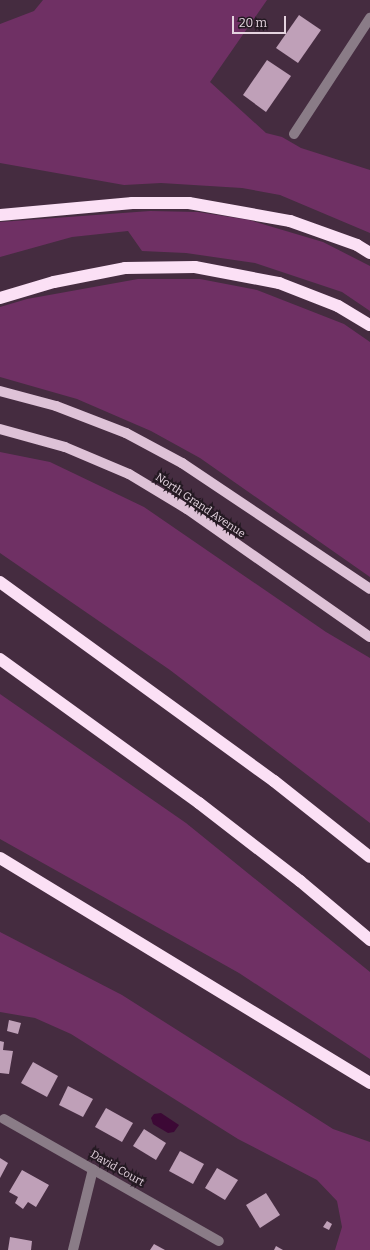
<!DOCTYPE html>
<html>
<head>
<meta charset="utf-8">
<style>
	body { margin:0 }
	#map { position:relative; width:370px; height:1250px; overflow:hidden; background:#452c40; font-family:Bitter,serif }
	div>[style] { position:absolute }
	.green>* { inset:0; background:#6f3064 }
	.water>* { inset:0; background:#3c0835 }
	.building>* { inset:0; background:#bfa0b8 }
	.minor>* { height:10px; margin:-5px; padding:0 5px; transform-origin:5px; border-radius:5px; background:#8a7c87 }
	.major>* { height:10px; margin:-5px; padding:0 5px; transform-origin:5px; border-radius:5px; background:#dec2d7 }
	.highway>* { height:12px; margin:-6px; padding:0 6px; transform-origin:6px; border-radius:6px; background:#fbe0f5 }
	span { translate:-50% -50%; white-space:nowrap; text-align:center; line-height:1.15; -webkit-text-stroke:4px #241922; paint-order:stroke }
	.street-label { font-size:11px; color:#e4d3df }
	.scale { position:absolute; left:232px; top:16px; width:54px; height:18px; box-sizing:border-box; border:2px solid #e4d3df; border-top:0; padding-left:5px; font-size:12px; line-height:14px; white-space:nowrap; color:#e4d3df; -webkit-text-stroke:3px #241922; paint-order:stroke }
</style>
</head>
<body>
<div id="map">
	<div class="green">
		<i style="clip-path:polygon(43px 0,267px 0,210px 82px,266px 133px,282px 137px,301px 148px,370px 170px,370px 233px,280px 195px,242px 188px,161px 183px,124px 185px,0 163px,0 24px,34px 11px)"></i>
		<i style="clip-path:polygon(150px 211px,198px 212px,249px 220px,323px 242px,370px 266px,370px 311px,342px 292px,255px 263px,186px 253px,142px 251px,128px 231px,72px 237px,0 257px,0 222px)"></i>
		<i style="clip-path:polygon(138px 279px,200px 279px,257px 290px,344px 324px,370px 342px,370px 577px,200px 458px,151px 431px,77px 399px,0 377px,0 307px,27px 299px)"></i>
		<i style="clip-path:polygon(0 452px,50px 462px,144px 507px,326px 632px,370px 658px,370px 823px,170px 670px,0 553px)"></i>
		<i style="clip-path:polygon(0 694px,186px 823px,370px 972px,370px 1059px,239px 973px,0 839px)"></i>
		<i style="clip-path:polygon(0 932px,122px 995px,333px 1129px,370px 1142px,370px 1250px,335px 1250px,342px 1227px,337px 1201px,317px 1180px,238px 1139px,71px 1034px,35px 1018px,0 1012px)"></i>
	</div>
	<div class="water">
		<i style="clip-path:polygon(161px 1113px,179px 1125px,174px 1132px,168px 1133px,153px 1124px,151px 1118px,154px 1114px)"></i>
	</div>
	<div class="building">
		<i style="clip-path:polygon(299px 15px,321px 30px,298px 63px,276px 48px)"></i>
		<i style="clip-path:polygon(267px 60px,291px 76px,266px 112px,243px 95px)"></i>
		<i style="clip-path:polygon(9px 1020px,21px 1023px,18px 1034px,7px 1031px)"></i>
		<i style="clip-path:polygon(0 1041px,4px 1042px,3px 1050px,13px 1051px,9px 1074px,0 1073px)"></i>
		<i style="clip-path:polygon(33px 1062px,58px 1076px,47px 1097px,21px 1083px)"></i>
		<i style="clip-path:polygon(68px 1086px,93px 1099px,83px 1117px,59px 1105px)"></i>
		<i style="clip-path:polygon(106px 1108px,133px 1123px,122px 1142px,95px 1127px)"></i>
		<i style="clip-path:polygon(144px 1129px,166px 1143px,156px 1160px,133px 1146px)"></i>
		<i style="clip-path:polygon(180px 1151px,204px 1164px,193px 1184px,169px 1171px)"></i>
		<i style="clip-path:polygon(0 1158px,8px 1163px,0 1178px)"></i>
		<i style="clip-path:polygon(217px 1168px,238px 1180px,225px 1200px,205px 1188px)"></i>
		<i style="clip-path:polygon(22px 1170px,49px 1185px,36px 1207px,28px 1202px,23px 1209px,15px 1203px,18px 1197px,9px 1192px)"></i>
		<i style="clip-path:polygon(266px 1193px,280px 1215px,260px 1228px,246px 1205px)"></i>
		<i style="clip-path:polygon(327px 1221px,332px 1224px,329px 1230px,323px 1227px)"></i>
		<i style="clip-path:polygon(10px 1237px,32px 1241px,31px 1250px,8px 1250px)"></i>
		<i style="clip-path:polygon(154px 1244px,165px 1250px,150px 1250px)"></i>
		<i style="clip-path:polygon(276px 1246px,283px 1250px,274px 1250px)"></i>
	</div>
	<div class="minor">
		<i style="left:294px;top:134px;width:139px;rotate:-56.8deg"></i>
		<i style="left:4px;top:1119px;width:247px;rotate:29.6deg"></i>
		<i style="left:73px;top:1250px;width:83px;rotate:-76.1deg"></i>
	</div>
	<div class="major">
		<i style="left:0;top:391px;width:58px;rotate:15deg"></i>
		<i style="left:56px;top:406px;width:75px;rotate:21.1deg"></i>
		<i style="left:126px;top:433px;width:64px;rotate:28.2deg"></i>
		<i style="left:182px;top:463px;width:226px;rotate:33.8deg"></i>
		<i style="left:0;top:429px;width:67px;rotate:15.5deg"></i>
		<i style="left:65px;top:447px;width:69px;rotate:22.9deg"></i>
		<i style="left:129px;top:474px;width:68px;rotate:31.1deg"></i>
		<i style="left:187px;top:509px;width:223px;rotate:35deg"></i>
	</div>
	<div class="highway">
		<i style="left:0;top:215px;width:133px;rotate:-5.2deg"></i>
		<i style="left:132px;top:203px;width:57px"></i>
		<i style="left:189px;top:203px;width:103px;rotate:10.1deg"></i>
		<i style="left:290px;top:221px;width:71px;rotate:19.7deg"></i>
		<i style="left:357px;top:245px;width:15px;rotate:32deg"></i>
		<i style="left:0;top:298px;width:56px;rotate:-16.5deg"></i>
		<i style="left:54px;top:282px;width:72px;rotate:-11.2deg"></i>
		<i style="left:125px;top:268px;width:70px;rotate:-0.8deg"></i>
		<i style="left:195px;top:267px;width:86px;rotate:10.8deg"></i>
		<i style="left:279px;top:283px;width:63px;rotate:21.3deg"></i>
		<i style="left:338px;top:306px;width:37px;rotate:31deg"></i>
		<i style="left:0;top:582px;width:339px;rotate:36deg"></i>
		<i style="left:274px;top:781px;width:122px;rotate:38.4deg"></i>
		<i style="left:0;top:659px;width:246px;rotate:35.9deg"></i>
		<i style="left:199px;top:803px;width:128px;rotate:37.7deg"></i>
		<i style="left:300px;top:881px;width:92px;rotate:40.1deg"></i>
		<i style="left:0;top:858px;width:433px;rotate:31.3deg"></i>
	</div>
	<div class="street-label">
		<span style="left:200px;top:506px;rotate:34deg">North Grand Avenue</span>
		<span style="left:117px;top:1169px;rotate:30deg">David Court</span>
	</div>
	<div class="scale">20 m</div>
</div>
</body>
</html>
